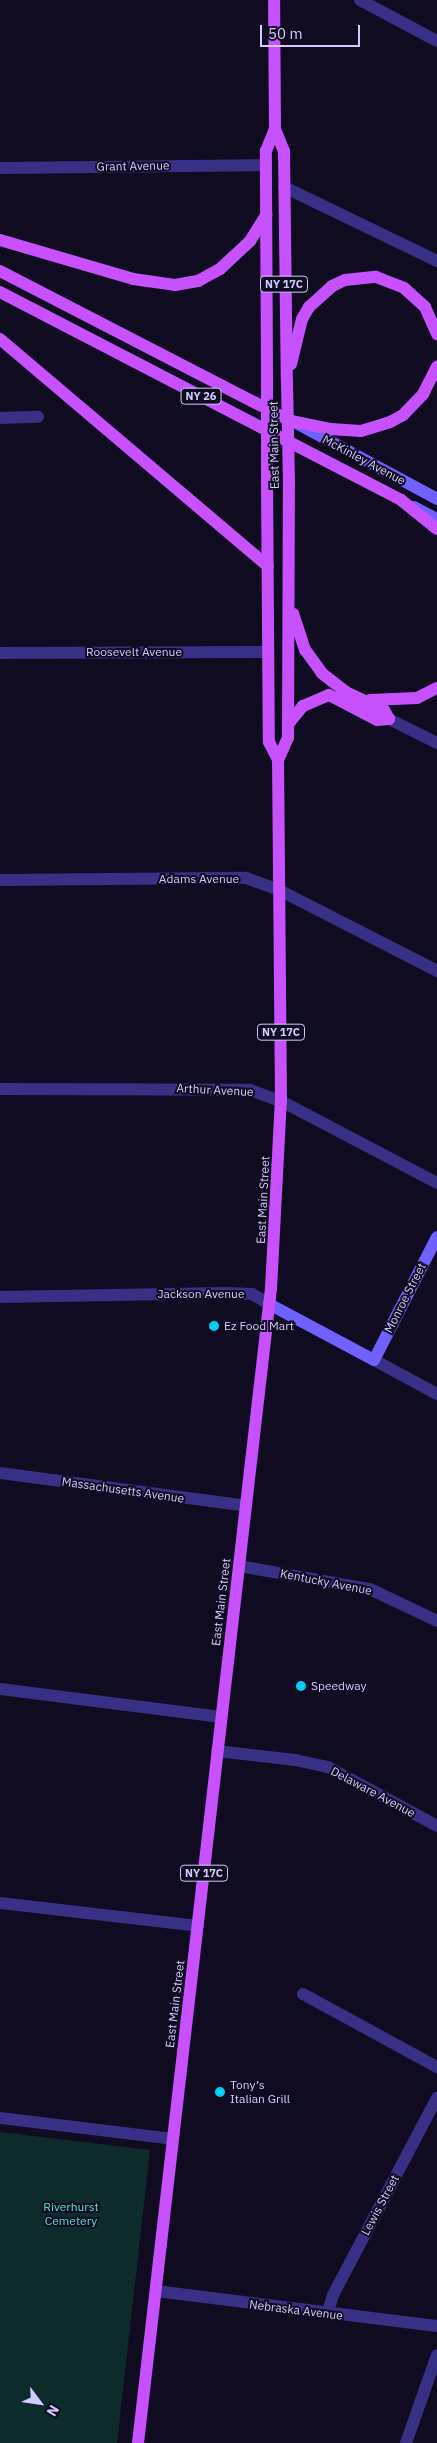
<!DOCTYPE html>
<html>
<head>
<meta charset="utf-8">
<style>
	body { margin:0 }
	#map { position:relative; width:437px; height:2443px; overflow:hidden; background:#100b21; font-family:"IBM Plex Sans",sans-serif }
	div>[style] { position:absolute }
	.green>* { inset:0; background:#0d2b2b }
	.street>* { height:12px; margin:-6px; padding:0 6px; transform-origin:6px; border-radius:6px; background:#383085 }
	.secondary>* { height:12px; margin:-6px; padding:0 6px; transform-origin:6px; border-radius:6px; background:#6e61ff }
	.primary>* { height:12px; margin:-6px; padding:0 6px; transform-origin:6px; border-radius:6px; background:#c851ff }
	.primary-bridge>* { height:12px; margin:-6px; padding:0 6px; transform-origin:6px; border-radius:6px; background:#c851ff }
	.dots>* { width:14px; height:14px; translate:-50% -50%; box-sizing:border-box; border:2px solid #100b21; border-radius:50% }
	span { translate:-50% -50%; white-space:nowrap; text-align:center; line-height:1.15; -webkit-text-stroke:4px #100b21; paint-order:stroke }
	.shield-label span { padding:1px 4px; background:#100b21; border:1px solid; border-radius:4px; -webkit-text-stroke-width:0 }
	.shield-label { font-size:11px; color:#d3caff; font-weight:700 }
	.street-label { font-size:12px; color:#d3caff }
	.poi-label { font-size:12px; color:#d3caff }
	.left { translate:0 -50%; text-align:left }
	.park-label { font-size:12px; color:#4aebcc }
	.north { position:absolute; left:15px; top:2378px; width:50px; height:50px; -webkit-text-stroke:4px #100b21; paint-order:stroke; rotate:121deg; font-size:14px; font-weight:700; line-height:20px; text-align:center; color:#d3caff }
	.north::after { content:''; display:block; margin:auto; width:18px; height:22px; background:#d3caff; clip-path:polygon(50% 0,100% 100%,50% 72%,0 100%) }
	.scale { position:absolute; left:260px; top:25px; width:100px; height:22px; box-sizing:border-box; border:2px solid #d3caff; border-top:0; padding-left:6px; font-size:15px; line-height:18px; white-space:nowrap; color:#d3caff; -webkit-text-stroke:4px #100b21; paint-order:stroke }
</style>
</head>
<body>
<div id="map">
	<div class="green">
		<i style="clip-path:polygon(0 2132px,150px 2150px,117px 2443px,0 2443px)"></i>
	</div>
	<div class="street">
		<i style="left:360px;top:0;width:87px;rotate:28deg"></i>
		<i style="left:0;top:168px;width:266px;rotate:-0.6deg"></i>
		<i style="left:284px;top:187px;width:170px;rotate:25.8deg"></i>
		<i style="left:0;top:418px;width:38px;rotate:-2deg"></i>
		<i style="left:0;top:653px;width:268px;rotate:-0.2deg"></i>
		<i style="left:389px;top:719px;width:54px;rotate:26.6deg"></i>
		<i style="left:0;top:880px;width:246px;rotate:-0.5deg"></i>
		<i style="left:246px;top:878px;width:35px;rotate:20deg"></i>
		<i style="left:279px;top:890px;width:178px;rotate:27.1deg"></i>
		<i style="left:0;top:1089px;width:250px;rotate:0.2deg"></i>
		<i style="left:250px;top:1090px;width:33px;rotate:20deg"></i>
		<i style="left:281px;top:1101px;width:176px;rotate:27.7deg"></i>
		<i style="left:0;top:1297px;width:226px;rotate:-1deg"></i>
		<i style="left:226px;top:1293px;width:26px;rotate:2deg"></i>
		<i style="left:252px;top:1294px;width:20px;rotate:30deg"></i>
		<i style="left:374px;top:1360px;width:72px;rotate:28.4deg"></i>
		<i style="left:0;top:1473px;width:248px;rotate:7.6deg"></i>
		<i style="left:239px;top:1566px;width:133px;rotate:10deg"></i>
		<i style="left:370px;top:1589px;width:74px;rotate:25.5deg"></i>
		<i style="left:0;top:1689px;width:223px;rotate:7.2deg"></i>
		<i style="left:217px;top:1751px;width:79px;rotate:6.6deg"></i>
		<i style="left:295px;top:1760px;width:34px;rotate:12deg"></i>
		<i style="left:328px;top:1767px;width:124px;rotate:28.4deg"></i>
		<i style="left:0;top:1903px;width:199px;rotate:6.6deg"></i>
		<i style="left:303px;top:1994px;width:153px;rotate:28.6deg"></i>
		<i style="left:0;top:2118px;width:174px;rotate:6.9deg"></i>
		<i style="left:156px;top:2291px;width:283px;rotate:7.1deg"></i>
		<i style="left:327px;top:2314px;width:20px;rotate:-72deg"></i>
		<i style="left:333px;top:2295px;width:223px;rotate:-62.2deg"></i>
		<i style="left:406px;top:2443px;width:93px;rotate:-70.6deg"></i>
	</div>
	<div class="secondary">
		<i style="left:298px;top:424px;width:158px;rotate:28.3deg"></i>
		<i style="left:414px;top:507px;width:26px;rotate:28deg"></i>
		<i style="left:269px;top:1304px;width:119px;rotate:28.1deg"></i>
		<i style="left:374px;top:1360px;width:138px;rotate:-62.9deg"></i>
	</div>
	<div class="primary">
		<i style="left:275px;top:129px;width:24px;rotate:68deg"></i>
		<i style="left:284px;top:151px;width:230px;rotate:89.3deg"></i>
		<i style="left:0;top:240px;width:139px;rotate:16.3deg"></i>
		<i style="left:133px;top:279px;width:42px;rotate:8.1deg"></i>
		<i style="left:175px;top:285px;width:23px;rotate:-10deg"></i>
		<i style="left:198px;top:281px;width:25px;rotate:-29deg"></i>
		<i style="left:220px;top:269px;width:41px;rotate:-43deg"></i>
		<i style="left:250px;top:241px;width:31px;rotate:-58deg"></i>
		<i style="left:0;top:271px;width:327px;rotate:27.3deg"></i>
		<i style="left:291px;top:421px;width:41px;rotate:11.3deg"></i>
		<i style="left:331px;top:429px;width:30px;rotate:4deg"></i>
		<i style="left:361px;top:431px;width:30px;rotate:-17deg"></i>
		<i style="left:390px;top:422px;width:15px;rotate:-28deg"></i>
		<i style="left:403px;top:415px;width:29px;rotate:-46deg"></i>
		<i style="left:423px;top:394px;width:31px;rotate:-63deg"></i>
		<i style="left:0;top:292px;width:452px;rotate:27.4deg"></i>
		<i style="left:401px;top:500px;width:46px;rotate:38.9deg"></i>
		<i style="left:0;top:339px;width:351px;rotate:40.3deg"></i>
		<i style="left:291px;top:364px;width:46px;rotate:-76.3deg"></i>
		<i style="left:302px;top:319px;width:14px;rotate:-60deg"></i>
		<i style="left:309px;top:307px;width:31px;rotate:-42deg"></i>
		<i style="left:332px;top:286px;width:14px;rotate:-25deg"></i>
		<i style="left:345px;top:280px;width:31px;rotate:-6deg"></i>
		<i style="left:376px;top:277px;width:30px;rotate:21deg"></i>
		<i style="left:404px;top:288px;width:28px;rotate:42deg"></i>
		<i style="left:425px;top:307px;width:30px;rotate:66deg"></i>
		<i style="left:267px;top:373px;width:222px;rotate:-90.3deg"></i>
		<i style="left:266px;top:151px;width:24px;rotate:-68deg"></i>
		<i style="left:275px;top:129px;width:129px;rotate:-90.4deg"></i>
		<i style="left:267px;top:479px;width:263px;rotate:89.6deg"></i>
		<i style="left:269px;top:742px;width:20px;rotate:63deg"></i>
		<i style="left:370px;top:700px;width:47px;rotate:-2.4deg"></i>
		<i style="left:417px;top:698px;width:22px;rotate:-27deg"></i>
		<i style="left:289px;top:723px;width:22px;rotate:-51deg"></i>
		<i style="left:303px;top:706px;width:28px;rotate:-23deg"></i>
		<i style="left:329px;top:695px;width:54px;rotate:27.5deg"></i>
		<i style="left:377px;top:720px;width:12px;rotate:-5deg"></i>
		<i style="left:389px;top:719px;width:10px;rotate:-119deg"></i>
		<i style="left:384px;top:710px;width:42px;rotate:-154.7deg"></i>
		<i style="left:346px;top:692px;width:31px;rotate:-142deg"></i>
		<i style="left:322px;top:673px;width:29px;rotate:-126deg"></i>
		<i style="left:305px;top:650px;width:38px;rotate:-108deg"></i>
		<i style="left:138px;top:2443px;width:1162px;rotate:-83.43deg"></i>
		<i style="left:271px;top:1289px;width:188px;rotate:-87deg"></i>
		<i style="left:281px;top:1101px;width:341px;rotate:-90.5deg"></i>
		<i style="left:278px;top:760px;width:24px;rotate:-66deg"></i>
		<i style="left:288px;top:738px;width:253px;rotate:-89.8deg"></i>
	</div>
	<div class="primary-bridge">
		<i style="left:267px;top:373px;width:106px;rotate:90deg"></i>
		<i style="left:287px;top:381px;width:104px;rotate:88.9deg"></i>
	</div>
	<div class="dots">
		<i style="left:214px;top:1326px;background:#00cff5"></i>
		<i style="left:301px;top:1686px;background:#00cff5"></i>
		<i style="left:220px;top:2092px;background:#00cff5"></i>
	</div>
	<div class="shield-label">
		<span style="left:284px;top:284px">NY 17C</span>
		<span style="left:201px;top:396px">NY 26</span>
		<span style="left:281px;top:1032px">NY 17C</span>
		<span style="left:204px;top:1873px">NY 17C</span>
	</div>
	<div class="street-label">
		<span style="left:133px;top:166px;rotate:-1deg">Grant Avenue</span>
		<span style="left:274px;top:445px;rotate:-91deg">East Main Street</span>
		<span style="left:364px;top:460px;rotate:28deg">McKinley Avenue</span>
		<span style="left:134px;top:652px">Roosevelt Avenue</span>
		<span style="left:199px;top:879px">Adams Avenue</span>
		<span style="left:215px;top:1090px;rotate:3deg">Arthur Avenue</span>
		<span style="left:263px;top:1200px;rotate:-87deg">East Main Street</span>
		<span style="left:201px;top:1294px">Jackson Avenue</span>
		<span style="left:405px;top:1298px;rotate:-63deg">Monroe Street</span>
		<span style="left:123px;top:1490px;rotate:8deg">Massachusetts Avenue</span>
		<span style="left:326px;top:1582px;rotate:11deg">Kentucky Avenue</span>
		<span style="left:221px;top:1602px;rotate:-83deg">East Main Street</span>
		<span style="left:373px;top:1792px;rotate:28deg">Delaware Avenue</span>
		<span style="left:175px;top:2004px;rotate:-83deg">East Main Street</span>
		<span style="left:380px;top:2205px;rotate:-62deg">Lewis Street</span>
		<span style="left:296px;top:2310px;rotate:7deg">Nebraska Avenue</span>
	</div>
	<div class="poi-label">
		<span class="left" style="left:224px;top:1326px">Ez Food Mart</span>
		<span class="left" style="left:311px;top:1686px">Speedway</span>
		<span class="left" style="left:230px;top:2092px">Tony’s<br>Italian Grill</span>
	</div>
	<div class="park-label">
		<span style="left:71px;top:2214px">Riverhurst<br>Cemetery</span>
	</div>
	<div class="north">N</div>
	<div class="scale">50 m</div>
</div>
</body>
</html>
